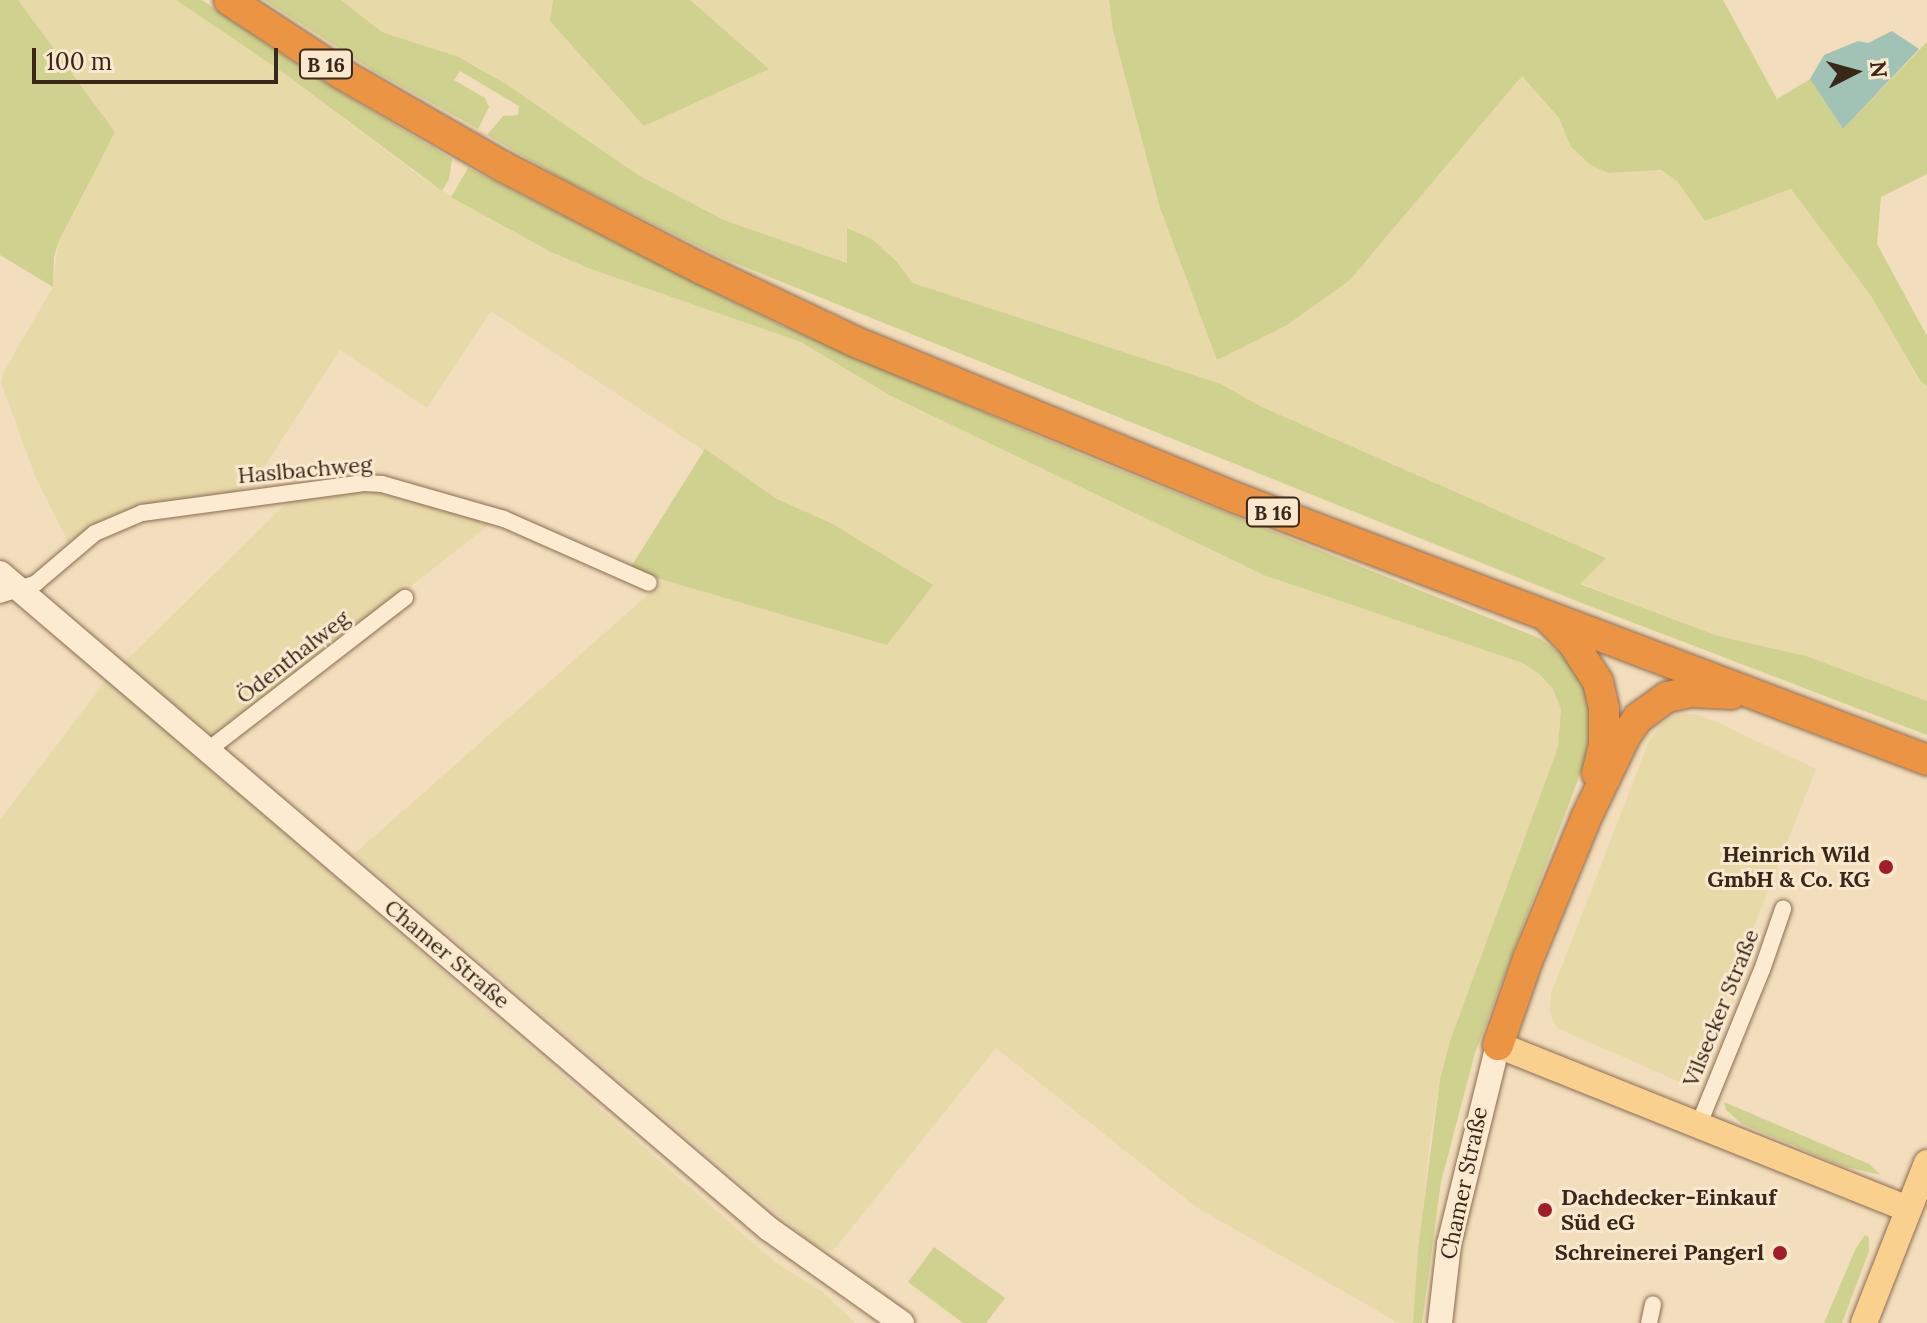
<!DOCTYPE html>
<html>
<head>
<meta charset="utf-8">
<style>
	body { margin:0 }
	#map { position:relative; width:1927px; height:1323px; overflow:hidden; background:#f2debc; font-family:Lora,serif }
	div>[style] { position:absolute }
	.farmland>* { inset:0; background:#e8d9a9 }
	.green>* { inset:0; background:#cfd18f }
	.water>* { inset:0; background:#a1c3b6 }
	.roads { filter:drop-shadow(0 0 2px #8b6d54) drop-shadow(0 0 2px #8b6d54) }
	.street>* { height:16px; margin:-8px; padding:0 8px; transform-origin:8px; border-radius:8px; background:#fcebd0 }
	.secondary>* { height:24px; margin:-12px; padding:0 12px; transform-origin:12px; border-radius:12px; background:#fcebd0 }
	.primary>* { height:26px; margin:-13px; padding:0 13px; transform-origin:13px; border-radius:13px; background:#fad08f }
	.highway>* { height:30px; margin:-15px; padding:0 15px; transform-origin:15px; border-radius:15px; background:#eb9443 }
	.dots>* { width:22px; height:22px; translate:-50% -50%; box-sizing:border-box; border:4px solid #f9e8cd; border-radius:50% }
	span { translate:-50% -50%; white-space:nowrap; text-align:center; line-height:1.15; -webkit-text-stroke:6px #f9e8cd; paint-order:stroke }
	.shield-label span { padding:2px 6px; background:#f9e8cd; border:2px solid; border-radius:6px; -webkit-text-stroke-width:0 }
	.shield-label { font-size:20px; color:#39271a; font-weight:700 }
	.street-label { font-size:22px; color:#39271a }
	.poi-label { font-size:22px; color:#39271a; font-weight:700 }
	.right { translate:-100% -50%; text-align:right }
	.left { translate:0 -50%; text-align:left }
	.north { position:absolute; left:1815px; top:32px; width:80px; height:80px; -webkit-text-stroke:6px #f9e8cd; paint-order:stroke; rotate:84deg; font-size:22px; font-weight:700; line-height:32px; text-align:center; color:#39271a }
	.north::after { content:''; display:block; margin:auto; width:28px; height:36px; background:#39271a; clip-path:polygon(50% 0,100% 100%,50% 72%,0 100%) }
	.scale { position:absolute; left:32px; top:48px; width:246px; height:36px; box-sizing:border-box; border:4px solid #39271a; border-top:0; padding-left:10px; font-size:24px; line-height:28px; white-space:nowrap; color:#39271a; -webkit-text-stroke:6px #f9e8cd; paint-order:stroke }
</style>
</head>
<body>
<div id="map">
	<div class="farmland">
		<i style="clip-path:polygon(18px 0,176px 0,285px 74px,429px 183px,551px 252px,588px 268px,801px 342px,885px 393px,1266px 576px,1523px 663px,1539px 674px,1553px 689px,1561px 708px,1558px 747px,1450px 1041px,1440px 1079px,1429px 1148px,1413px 1323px,1399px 1323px,1196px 1207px,996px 1048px,833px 1251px,814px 1245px,354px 854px,667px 578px,887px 645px,932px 585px,831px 523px,777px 499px,491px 311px,427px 408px,340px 350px,253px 484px,234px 492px,141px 508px,68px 542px,37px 481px,1px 383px,3px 373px,53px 287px,58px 243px,115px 132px)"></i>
		<i style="clip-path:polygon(341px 0,1109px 0,1113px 31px,1160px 208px,1217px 359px,1350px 280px,1522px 76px,1560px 118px,1571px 147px,1608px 173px,1660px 170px,1677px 181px,1705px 221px,1791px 189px,1871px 296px,1920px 382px,1927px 386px,1927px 701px,1806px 656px,1718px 636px,1580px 583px,1606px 558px,1262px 407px,1221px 384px,913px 283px,896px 261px,872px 240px,848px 228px,848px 263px,724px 220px,638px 175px,480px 68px,459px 57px,382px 32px)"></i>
		<i style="clip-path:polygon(372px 488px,495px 520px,196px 755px,776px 1263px,822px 1291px,855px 1323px,0 1323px,0 820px,107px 679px,294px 496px)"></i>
		<i style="clip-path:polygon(1678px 714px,1696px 714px,1719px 723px,1816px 769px,1691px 1087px,1557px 1028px,1550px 1012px,1551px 994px,1649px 741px,1662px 724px)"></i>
	</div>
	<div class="green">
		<i style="clip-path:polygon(0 0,18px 0,115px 132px,58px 243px,54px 258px,53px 287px,0 255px)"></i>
		<i style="clip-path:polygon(176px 0,202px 0,314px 76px,452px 159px,449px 179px,442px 191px,285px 74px)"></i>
		<i style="clip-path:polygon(264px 0,341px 0,382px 32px,459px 57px,506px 84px,638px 175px,724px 220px,847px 263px,847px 228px,872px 239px,896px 261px,913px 283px,1221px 384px,1262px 407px,1606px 558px,1580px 584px,1718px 636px,1806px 656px,1927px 701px,1927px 735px,1579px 602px,722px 258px,561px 178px,487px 135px,503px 116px,518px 115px,519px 106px,460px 71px,454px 80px,485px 98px,489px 107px,478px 129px,374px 71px)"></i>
		<i style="clip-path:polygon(553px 0,690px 0,769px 69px,644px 126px,550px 21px)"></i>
		<i style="clip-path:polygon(1109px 0,1723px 0,1777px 99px,1810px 79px,1843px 129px,1927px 42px,1927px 174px,1881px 197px,1877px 244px,1927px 336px,1927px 386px,1921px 382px,1871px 296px,1791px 189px,1705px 221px,1677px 181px,1661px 170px,1608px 173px,1591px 165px,1571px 147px,1559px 118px,1522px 76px,1350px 280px,1287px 325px,1217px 360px,1160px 208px,1113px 31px)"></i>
		<i style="clip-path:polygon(468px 168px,776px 323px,1080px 454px,1539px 638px,1572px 662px,1590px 695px,1592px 733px,1585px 761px,1475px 1053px,1441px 1182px,1422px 1323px,1413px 1323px,1418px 1250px,1440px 1079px,1450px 1041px,1558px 747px,1561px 709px,1553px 689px,1539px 674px,1523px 663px,1266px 576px,889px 395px,801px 342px,588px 268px,551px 252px,451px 197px)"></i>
		<i style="clip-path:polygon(705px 449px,777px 499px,831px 523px,933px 585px,887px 645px,629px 570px)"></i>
		<i style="clip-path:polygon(1724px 1102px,1869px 1164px,1881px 1175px,1842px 1166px,1742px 1124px,1726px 1110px)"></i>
		<i style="clip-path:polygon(1865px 1235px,1869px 1237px,1869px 1251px,1842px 1323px,1824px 1323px,1856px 1248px)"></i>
		<i style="clip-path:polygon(934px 1247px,1005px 1298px,986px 1323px,963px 1323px,908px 1282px)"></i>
	</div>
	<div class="water">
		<i style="clip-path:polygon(1892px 31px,1919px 49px,1843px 129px,1810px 79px,1824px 55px,1858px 41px,1868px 43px)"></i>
	</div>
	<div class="roads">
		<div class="street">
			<i style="left:0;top:595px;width:38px;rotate:-18deg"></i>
			<i style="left:36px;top:583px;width:77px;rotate:-40.3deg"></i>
			<i style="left:95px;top:533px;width:51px;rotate:-23.1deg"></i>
			<i style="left:142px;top:513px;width:224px;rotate:-7.7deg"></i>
			<i style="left:364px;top:483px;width:18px;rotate:3deg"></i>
			<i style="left:382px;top:484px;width:127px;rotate:16deg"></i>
			<i style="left:504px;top:519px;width:158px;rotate:23.8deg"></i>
			<i style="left:208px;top:750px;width:249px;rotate:-37.7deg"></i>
			<i style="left:1699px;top:1124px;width:166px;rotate:-67.8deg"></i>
			<i style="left:1762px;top:970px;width:65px;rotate:-71deg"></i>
			<i style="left:1649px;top:1323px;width:19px;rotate:-78deg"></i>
		</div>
		<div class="secondary">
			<i style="left:0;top:573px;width:1011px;rotate:40.47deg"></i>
			<i style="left:769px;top:1229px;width:163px;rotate:35.3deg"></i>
			<i style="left:1440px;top:1323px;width:80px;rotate:-83.5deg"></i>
			<i style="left:1449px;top:1244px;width:205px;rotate:-76.2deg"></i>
		</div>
		<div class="primary">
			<i style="left:1498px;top:1045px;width:442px;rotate:21.8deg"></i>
			<i style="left:1864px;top:1323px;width:172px;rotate:-68.5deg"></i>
		</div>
		<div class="highway">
			<i style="left:229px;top:0;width:135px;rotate:33.2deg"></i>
			<i style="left:342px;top:74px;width:187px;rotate:29.9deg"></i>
			<i style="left:504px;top:167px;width:223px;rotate:27.3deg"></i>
			<i style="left:702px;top:269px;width:170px;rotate:25.4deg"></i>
			<i style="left:856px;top:342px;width:414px;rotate:22.3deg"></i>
			<i style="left:1239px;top:499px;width:736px;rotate:20.77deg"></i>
			<i style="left:1550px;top:620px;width:33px;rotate:45deg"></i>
			<i style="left:1573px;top:643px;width:46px;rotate:57.3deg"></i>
			<i style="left:1598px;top:682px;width:27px;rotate:77deg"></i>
			<i style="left:1604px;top:708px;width:37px;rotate:90deg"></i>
			<i style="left:1604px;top:745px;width:29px;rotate:104deg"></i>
			<i style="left:1498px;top:1045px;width:91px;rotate:-70.8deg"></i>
			<i style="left:1528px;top:959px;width:152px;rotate:-67.6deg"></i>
			<i style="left:1586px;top:818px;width:92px;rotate:-64.3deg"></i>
			<i style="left:1626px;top:735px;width:21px;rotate:-55deg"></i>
			<i style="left:1638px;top:718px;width:36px;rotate:-36deg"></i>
			<i style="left:1667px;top:697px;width:25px;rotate:-12deg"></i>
			<i style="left:1691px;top:692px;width:40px;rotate:2.9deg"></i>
		</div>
	</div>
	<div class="dots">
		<i style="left:1886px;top:867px;background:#a01e2a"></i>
		<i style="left:1545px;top:1210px;background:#a01e2a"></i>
		<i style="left:1780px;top:1253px;background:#a01e2a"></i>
	</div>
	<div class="shield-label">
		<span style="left:326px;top:64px">B 16</span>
		<span style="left:1273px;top:512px">B 16</span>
	</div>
	<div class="street-label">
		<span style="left:305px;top:470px;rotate:-5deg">Haslbachweg</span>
		<span style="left:293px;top:657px;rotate:-38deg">Ödenthalweg</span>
		<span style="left:447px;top:954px;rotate:40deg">Chamer Straße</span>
		<span style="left:1721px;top:1008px;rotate:-68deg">Vilsecker Straße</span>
		<span style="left:1464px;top:1183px;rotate:-78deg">Chamer Straße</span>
	</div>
	<div class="poi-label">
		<span class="right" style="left:1870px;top:867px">Heinrich Wild<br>GmbH &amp; Co. KG</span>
		<span class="left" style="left:1561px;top:1210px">Dachdecker-Einkauf<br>Süd eG</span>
		<span class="right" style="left:1764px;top:1253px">Schreinerei Pangerl</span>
	</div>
	<div class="north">N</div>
	<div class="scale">100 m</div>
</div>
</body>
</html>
